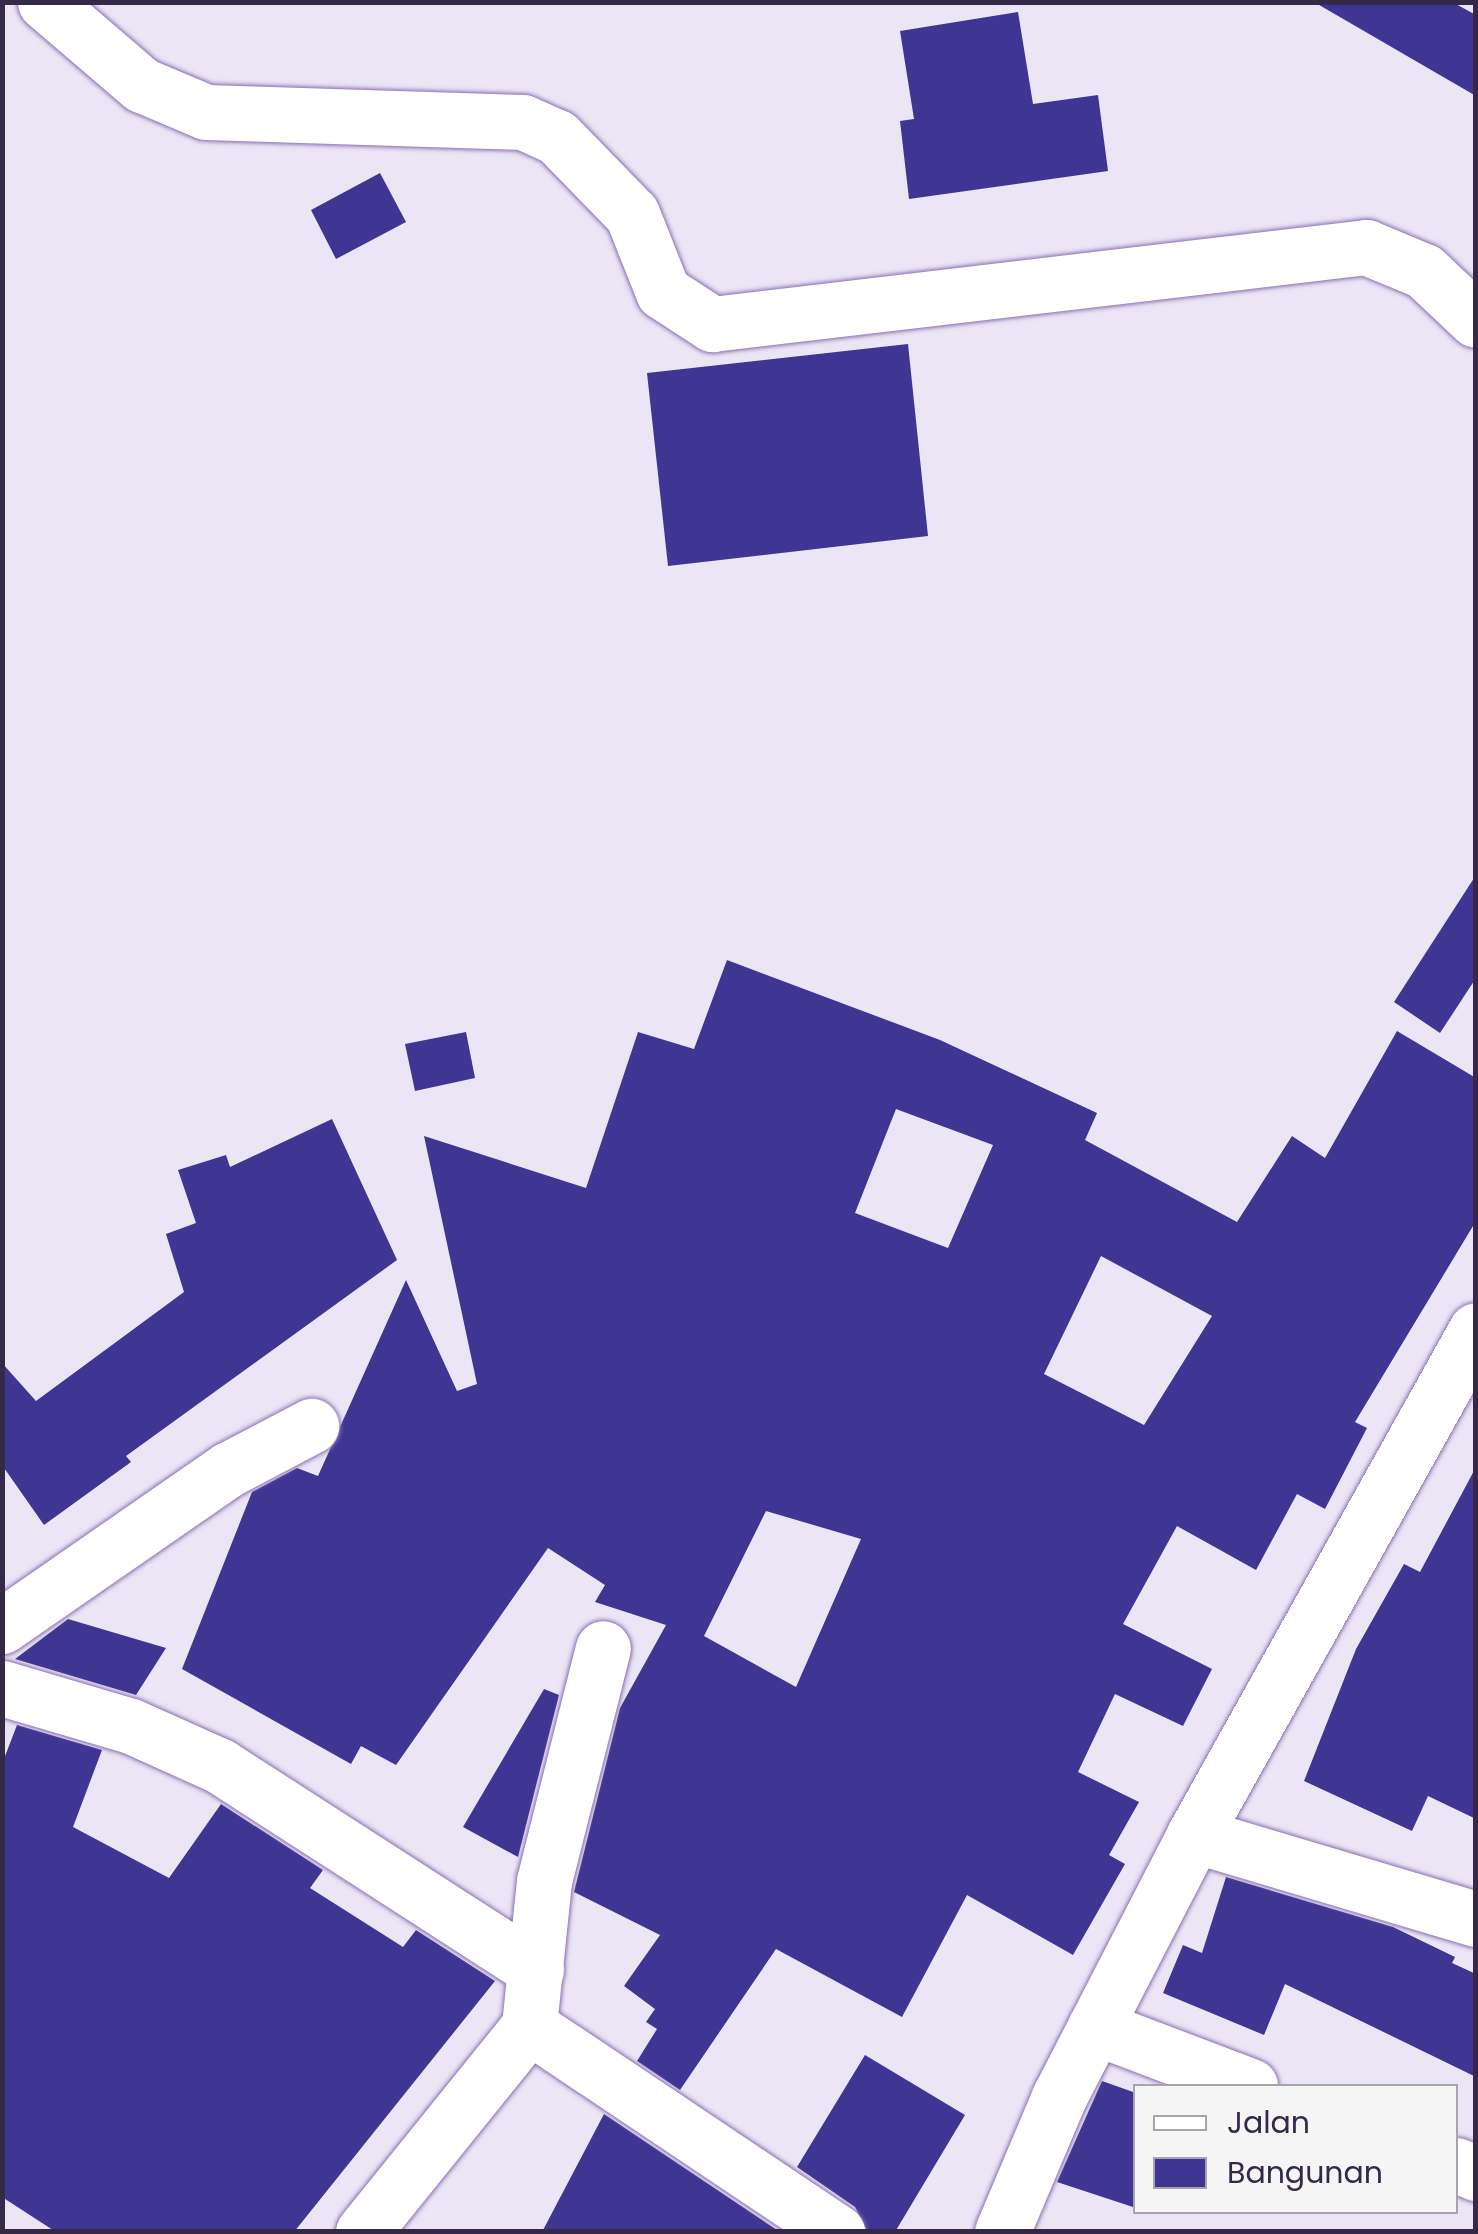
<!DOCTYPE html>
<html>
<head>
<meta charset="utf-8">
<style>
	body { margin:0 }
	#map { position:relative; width:1478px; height:2234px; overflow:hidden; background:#ebe5f5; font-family:Poppins,sans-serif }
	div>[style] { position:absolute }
	.building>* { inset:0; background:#3f3593 }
	.roads { filter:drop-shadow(0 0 2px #8a6eb3) drop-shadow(0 0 2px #8a6eb3) }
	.minor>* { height:55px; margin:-27.5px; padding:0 27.5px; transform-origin:27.5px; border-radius:27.5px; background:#fff }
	span { translate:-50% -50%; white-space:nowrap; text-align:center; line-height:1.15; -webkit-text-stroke:10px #f5f5f5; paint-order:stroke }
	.frame { position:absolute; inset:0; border:5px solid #342946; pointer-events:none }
	.legend { position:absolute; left:1133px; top:2084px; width:325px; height:130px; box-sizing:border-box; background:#f5f5f5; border:2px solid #a8a3af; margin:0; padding:12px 18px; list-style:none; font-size:30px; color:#342946 }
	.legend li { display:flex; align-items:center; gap:20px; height:50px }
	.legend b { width:50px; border:2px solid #a8a3af }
</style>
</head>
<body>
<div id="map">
	<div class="building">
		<i style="clip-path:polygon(1314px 2px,1452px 2px,1476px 15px,1476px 96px)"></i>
		<i style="clip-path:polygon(1018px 12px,1033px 104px,1098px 95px,1108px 171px,909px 199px,900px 121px,914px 119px,900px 31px)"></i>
		<i style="clip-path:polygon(380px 173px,406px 222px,336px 259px,311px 210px)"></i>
		<i style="clip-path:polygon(908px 344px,928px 536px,668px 566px,647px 373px)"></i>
		<i style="clip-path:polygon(1476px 875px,1476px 978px,1440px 1033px,1394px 1002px)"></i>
		<i style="clip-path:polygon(evenodd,727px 960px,940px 1040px,1097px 1113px,1085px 1140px,1237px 1222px,1292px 1136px,1325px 1158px,1397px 1031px,1476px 1078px,1476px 1221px,1355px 1422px,1367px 1428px,1325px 1509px,1297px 1494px,1256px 1570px,1177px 1526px,1123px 1624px,1212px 1669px,1183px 1726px,1115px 1694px,1078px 1772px,1139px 1802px,1109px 1855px,1125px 1864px,1073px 1955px,967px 1895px,902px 2017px,776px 1949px,680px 2090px,637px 2061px,657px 2029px,646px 2022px,655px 2009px,624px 1986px,660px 1935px,574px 1892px,620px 1708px,666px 1625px,595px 1602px,605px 1585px,548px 1548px,396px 1765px,361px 1746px,351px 1764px,182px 1669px,252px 1492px,297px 1468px,318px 1476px,406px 1280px,457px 1391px,477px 1384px,424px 1136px,586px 1188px,638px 1032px,694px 1049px,727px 960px,896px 1109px,993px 1145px,948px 1248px,855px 1213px,896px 1109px,727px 960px,1101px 1256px,1212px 1316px,1144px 1425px,1044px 1374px,1101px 1256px,727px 960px,766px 1511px,861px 1539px,796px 1687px,704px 1636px,766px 1511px)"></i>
		<i style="clip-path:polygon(466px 1032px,475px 1078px,415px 1091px,405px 1044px)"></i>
		<i style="clip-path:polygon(332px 1119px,397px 1260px,126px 1456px,131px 1462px,44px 1525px,2px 1465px,2px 1363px,36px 1401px,184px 1292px,166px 1234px,196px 1223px,178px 1170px,226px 1155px,230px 1167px)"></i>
		<i style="clip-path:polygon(1476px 1467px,1476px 1819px,1428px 1796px,1412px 1831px,1304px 1781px,1356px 1649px,1404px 1564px,1420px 1572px)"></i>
		<i style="clip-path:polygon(68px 1619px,166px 1648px,136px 1695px,15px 1659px)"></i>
		<i style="clip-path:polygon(544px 1689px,559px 1695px,518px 1857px,463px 1827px)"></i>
		<i style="clip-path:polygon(17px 1725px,102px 1750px,73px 1827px,169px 1878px,221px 1804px,323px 1870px,310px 1888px,403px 1947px,416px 1930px,495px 1981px,294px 2232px,56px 2232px,2px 2197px,2px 1764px)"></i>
		<i style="clip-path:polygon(1226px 1877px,1393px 1927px,1455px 1957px,1452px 1963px,1476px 1974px,1476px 2077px,1285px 1984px,1264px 2035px,1163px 1993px,1183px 1945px,1202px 1953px)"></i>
		<i style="clip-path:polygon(865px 2055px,965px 2115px,895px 2232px,868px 2232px,855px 2207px,797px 2167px)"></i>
		<i style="clip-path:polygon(1102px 2081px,1136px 2093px,1136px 2208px,1057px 2182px)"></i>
		<i style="clip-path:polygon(604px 2114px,780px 2232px,542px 2232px)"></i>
	</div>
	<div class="roads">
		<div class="minor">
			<i style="left:45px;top:2px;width:128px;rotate:40.6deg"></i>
			<i style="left:142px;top:85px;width:69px;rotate:22.9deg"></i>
			<i style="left:206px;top:112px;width:317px;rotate:1.8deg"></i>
			<i style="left:523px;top:122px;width:37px;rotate:24deg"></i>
			<i style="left:557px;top:137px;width:107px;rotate:45.8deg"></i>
			<i style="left:632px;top:214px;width:84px;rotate:68.3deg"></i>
			<i style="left:663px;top:292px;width:59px;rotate:33.1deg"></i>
			<i style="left:712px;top:324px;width:659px;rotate:-6.71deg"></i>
			<i style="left:1366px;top:247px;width:63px;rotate:22.5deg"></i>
			<i style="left:1424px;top:271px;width:71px;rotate:43.3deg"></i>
			<i style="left:2px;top:1626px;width:276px;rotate:-34.7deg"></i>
			<i style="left:229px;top:1469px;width:93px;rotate:-27.7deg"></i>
			<i style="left:2px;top:1688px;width:134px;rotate:16.4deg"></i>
			<i style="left:131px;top:1726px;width:98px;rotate:24.2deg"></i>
			<i style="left:220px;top:1766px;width:376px;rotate:32.8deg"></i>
			<i style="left:1194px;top:1835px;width:294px;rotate:16.6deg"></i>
			<i style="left:529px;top:2026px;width:371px;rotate:33.8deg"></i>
			<i style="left:1095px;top:2027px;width:166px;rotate:20.8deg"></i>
			<i style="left:1456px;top:2165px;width:22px;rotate:22deg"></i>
			<i style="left:363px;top:2232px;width:265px;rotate:-51.1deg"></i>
			<i style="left:529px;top:2026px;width:146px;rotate:-84.1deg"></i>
			<i style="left:544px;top:1881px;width:240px;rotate:-75.8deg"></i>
			<i style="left:1002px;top:2232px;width:147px;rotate:-67.1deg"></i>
			<i style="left:1059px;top:2097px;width:295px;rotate:-62.7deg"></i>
			<i style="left:1194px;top:1835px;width:578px;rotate:-60.82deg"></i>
		</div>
	</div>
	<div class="frame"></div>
	<ul class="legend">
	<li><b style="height:12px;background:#fff"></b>Jalan</li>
	<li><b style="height:28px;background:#3f3593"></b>Bangunan</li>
	</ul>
</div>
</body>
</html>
